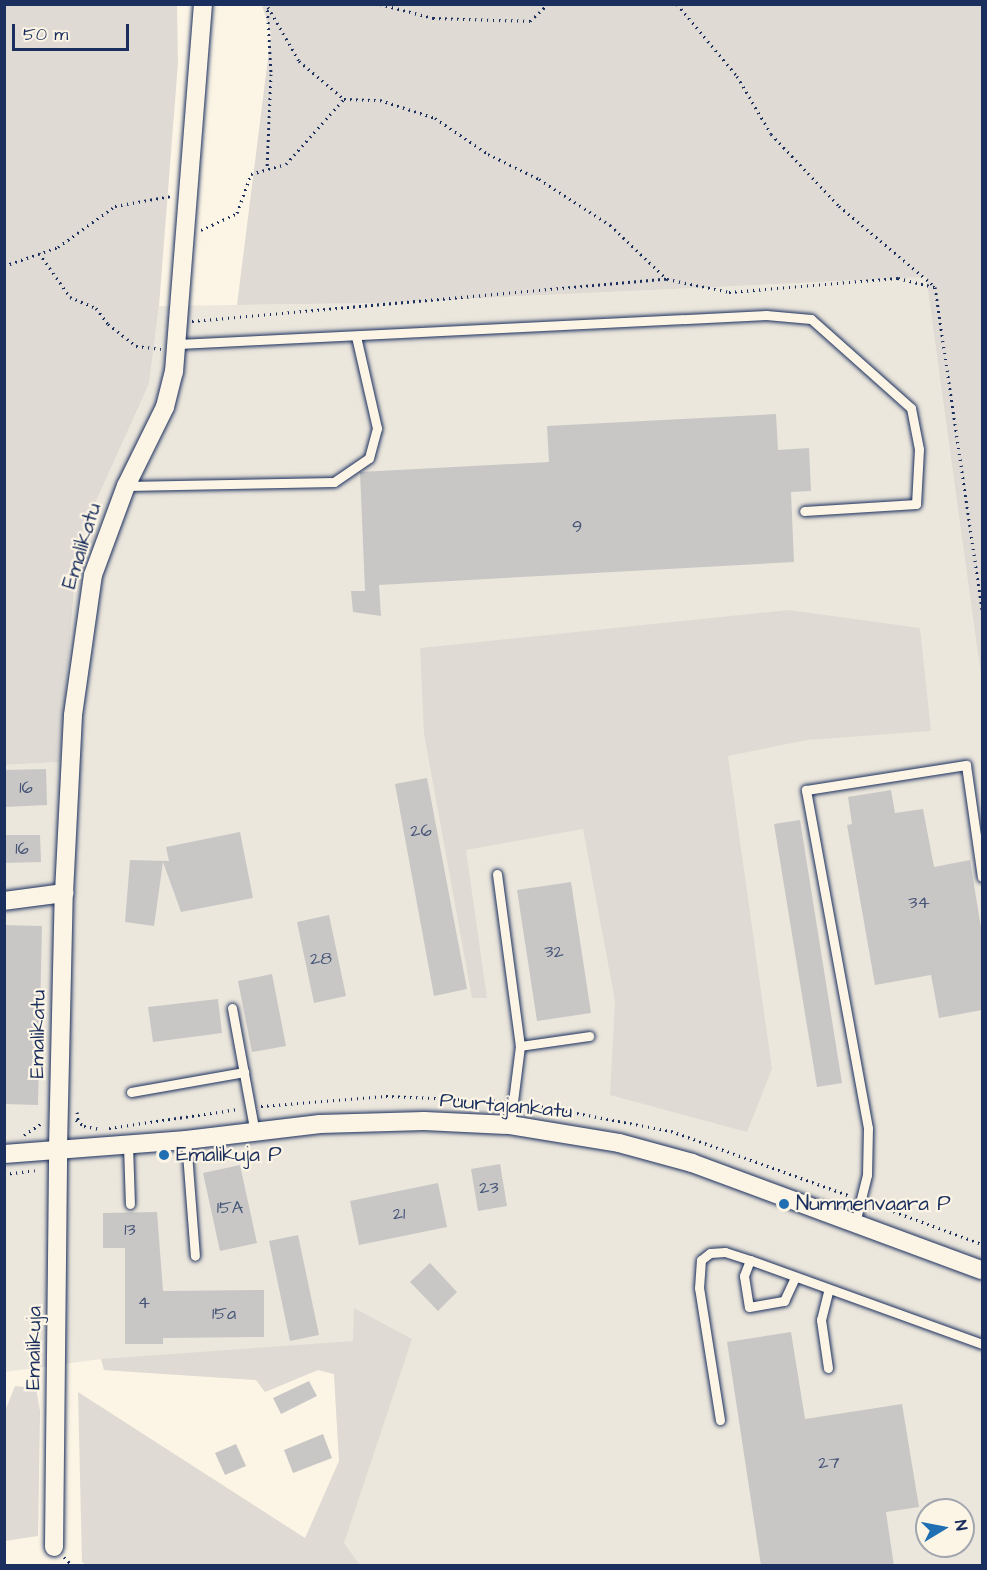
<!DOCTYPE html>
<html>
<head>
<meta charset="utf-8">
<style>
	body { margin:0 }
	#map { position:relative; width:987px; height:1570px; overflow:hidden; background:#fcf5e5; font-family:"Architects Daughter",sans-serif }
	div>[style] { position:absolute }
	.built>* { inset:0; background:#ece7dc }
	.green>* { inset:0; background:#dfdbd4 }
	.building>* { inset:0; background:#c8c7c6 }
	.path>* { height:3px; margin-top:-1.5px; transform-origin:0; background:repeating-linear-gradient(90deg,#1b2f5e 0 1.5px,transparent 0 6px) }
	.roads { filter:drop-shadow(0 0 2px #1b2f5e) drop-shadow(0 0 2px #1b2f5e) }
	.service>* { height:9px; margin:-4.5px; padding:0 4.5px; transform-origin:4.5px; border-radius:4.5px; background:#fcf5e5 }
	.minor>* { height:18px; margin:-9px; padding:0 9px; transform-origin:9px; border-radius:9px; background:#fcf5e5 }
	.dots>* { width:16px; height:16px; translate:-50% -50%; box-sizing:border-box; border:3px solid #fcf5e5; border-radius:50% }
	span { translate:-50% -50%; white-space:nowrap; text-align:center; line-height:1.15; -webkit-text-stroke:4.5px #fcf5e5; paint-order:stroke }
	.number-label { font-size:18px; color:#465578 }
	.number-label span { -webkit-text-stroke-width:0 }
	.street-label { font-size:21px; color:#1b2f5e }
	.poi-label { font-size:21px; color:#1b2f5e }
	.left { translate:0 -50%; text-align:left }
	.frame { position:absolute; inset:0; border:6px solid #1b2f5e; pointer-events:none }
	.north { position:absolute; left:915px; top:1498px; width:60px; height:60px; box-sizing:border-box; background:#fcf5e5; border:2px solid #a2a6af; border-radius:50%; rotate:80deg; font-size:16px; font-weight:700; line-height:24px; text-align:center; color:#1b2f5e }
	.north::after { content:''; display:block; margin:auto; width:21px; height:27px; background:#1f6fb2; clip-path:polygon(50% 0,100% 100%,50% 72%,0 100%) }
	.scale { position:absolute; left:12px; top:24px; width:117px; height:27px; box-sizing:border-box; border:3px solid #1b2f5e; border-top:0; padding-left:8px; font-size:18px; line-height:21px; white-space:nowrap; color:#1b2f5e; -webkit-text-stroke:4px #fcf5e5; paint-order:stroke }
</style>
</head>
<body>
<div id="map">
	<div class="built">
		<i style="clip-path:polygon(evenodd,926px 277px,982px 684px,982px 1565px,360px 1565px,344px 1544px,334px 1374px,318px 1370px,265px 1392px,256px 1380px,104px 1370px,101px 1359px,5px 1372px,5px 765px,60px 762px,78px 541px,149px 384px,159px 306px,379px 303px,926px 277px,927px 1510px,963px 1510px,963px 1546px,927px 1546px,927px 1510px)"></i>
	</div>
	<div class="green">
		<i style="clip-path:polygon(5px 4px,177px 5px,178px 63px,159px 306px,149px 384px,78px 541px,60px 762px,5px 765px)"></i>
		<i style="clip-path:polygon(262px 5px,982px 5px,982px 684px,926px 277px,379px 303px,237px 305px,271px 34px)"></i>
		<i style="clip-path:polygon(789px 610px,920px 628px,931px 731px,807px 740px,728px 756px,772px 1069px,747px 1132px,610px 1095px,615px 1001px,583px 829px,466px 850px,487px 998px,472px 998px,424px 734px,420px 648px)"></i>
		<i style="clip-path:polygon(354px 1308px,412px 1339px,344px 1543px,360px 1565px,88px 1566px,82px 1562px,78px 1392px,305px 1538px,339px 1461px,334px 1374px,318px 1370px,265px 1392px,256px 1380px,104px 1370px,101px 1359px,353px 1341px)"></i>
		<i style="clip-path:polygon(15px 1386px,36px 1388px,40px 1411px,38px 1536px,5px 1541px,5px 1411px)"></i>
	</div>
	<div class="building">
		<i style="clip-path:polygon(776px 414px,778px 450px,809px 448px,811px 491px,791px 492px,794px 562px,379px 585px,381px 616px,353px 612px,351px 591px,365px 591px,360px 472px,549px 462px,547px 426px)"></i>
		<i style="clip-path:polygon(46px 769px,47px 805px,4px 807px,4px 770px)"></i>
		<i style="clip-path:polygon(427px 778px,467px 989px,434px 996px,395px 784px)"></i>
		<i style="clip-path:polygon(891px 790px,895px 813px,923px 809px,934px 867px,970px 860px,982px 934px,982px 1010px,939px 1018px,931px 975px,875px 985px,847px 825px,852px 824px,848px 797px)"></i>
		<i style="clip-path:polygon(800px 820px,842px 1083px,817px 1087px,774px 824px)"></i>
		<i style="clip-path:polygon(240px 832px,253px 898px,181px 912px,163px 862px,154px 926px,125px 922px,130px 860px,169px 861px,166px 847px)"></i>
		<i style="clip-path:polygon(4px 835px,40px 835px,41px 862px,4px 863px)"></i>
		<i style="clip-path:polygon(571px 882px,591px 1013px,537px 1021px,517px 890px)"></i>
		<i style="clip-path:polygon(329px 915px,346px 996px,314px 1003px,297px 922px)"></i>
		<i style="clip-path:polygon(4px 925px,42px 926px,38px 1105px,4px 1104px)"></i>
		<i style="clip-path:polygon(272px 974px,286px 1046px,252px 1052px,238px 981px)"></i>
		<i style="clip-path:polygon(218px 999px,222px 1033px,153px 1042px,148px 1007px)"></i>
		<i style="clip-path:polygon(500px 1164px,507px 1206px,478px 1211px,471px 1169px)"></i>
		<i style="clip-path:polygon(240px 1165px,257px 1243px,220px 1251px,203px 1173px)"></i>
		<i style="clip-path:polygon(438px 1183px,447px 1227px,359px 1245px,350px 1201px)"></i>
		<i style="clip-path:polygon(157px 1212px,163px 1291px,264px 1290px,264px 1337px,163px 1338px,163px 1344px,125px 1344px,125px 1248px,103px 1248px,103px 1213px)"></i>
		<i style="clip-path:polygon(298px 1235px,319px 1335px,290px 1341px,269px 1241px)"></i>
		<i style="clip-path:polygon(430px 1263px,457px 1292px,438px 1311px,410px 1282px)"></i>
		<i style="clip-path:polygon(791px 1332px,805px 1419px,902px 1404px,919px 1507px,886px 1512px,894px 1566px,761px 1566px,727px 1342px)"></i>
		<i style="clip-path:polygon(309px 1381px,317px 1396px,281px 1414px,273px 1398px)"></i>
		<i style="clip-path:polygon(323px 1434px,332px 1458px,293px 1473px,284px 1450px)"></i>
		<i style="clip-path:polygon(236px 1444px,246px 1466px,225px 1475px,215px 1453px)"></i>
	</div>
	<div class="path">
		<i style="left:267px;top:4px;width:70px;rotate:86.7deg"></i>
		<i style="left:271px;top:74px;width:95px;rotate:92.4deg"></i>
		<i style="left:380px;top:4px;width:55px;rotate:14.8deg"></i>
		<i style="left:433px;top:18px;width:97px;rotate:1.8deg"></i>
		<i style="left:530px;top:21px;width:25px;rotate:-43deg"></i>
		<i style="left:677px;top:4px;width:94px;rotate:50.2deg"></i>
		<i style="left:737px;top:76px;width:67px;rotate:59.6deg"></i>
		<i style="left:771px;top:134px;width:99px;rotate:46.6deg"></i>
		<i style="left:839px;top:206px;width:123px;rotate:40deg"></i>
		<i style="left:268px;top:7px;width:62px;rotate:60.1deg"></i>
		<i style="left:299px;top:61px;width:59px;rotate:40.2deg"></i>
		<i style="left:201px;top:230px;width:40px;rotate:-25deg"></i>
		<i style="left:237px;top:213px;width:41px;rotate:-70.3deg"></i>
		<i style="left:251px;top:174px;width:36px;rotate:-16deg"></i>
		<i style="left:286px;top:164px;width:87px;rotate:-48.3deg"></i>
		<i style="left:344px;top:99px;width:36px;rotate:2deg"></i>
		<i style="left:380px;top:100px;width:58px;rotate:18.1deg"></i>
		<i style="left:435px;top:118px;width:64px;rotate:34.2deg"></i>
		<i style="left:488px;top:154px;width:57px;rotate:26.1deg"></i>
		<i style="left:539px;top:179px;width:85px;rotate:32.9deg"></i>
		<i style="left:610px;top:225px;width:79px;rotate:43.5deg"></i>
		<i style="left:39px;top:253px;width:54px;rotate:54.8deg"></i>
		<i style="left:70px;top:297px;width:28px;rotate:23deg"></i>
		<i style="left:96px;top:308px;width:20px;rotate:53deg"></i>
		<i style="left:108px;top:324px;width:36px;rotate:38deg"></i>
		<i style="left:136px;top:346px;width:25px;rotate:7deg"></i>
		<i style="left:4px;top:266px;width:57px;rotate:-19.4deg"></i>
		<i style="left:58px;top:247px;width:70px;rotate:-35.7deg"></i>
		<i style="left:115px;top:206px;width:57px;rotate:-10.1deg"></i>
		<i style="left:192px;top:321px;width:477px;rotate:-5.1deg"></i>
		<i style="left:667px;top:279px;width:63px;rotate:11.8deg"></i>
		<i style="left:729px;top:292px;width:170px;rotate:-4.7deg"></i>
		<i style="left:898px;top:278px;width:38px;rotate:14deg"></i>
		<i style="left:935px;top:287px;width:327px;rotate:81.7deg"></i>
		<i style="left:524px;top:1103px;width:150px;rotate:10.8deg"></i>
		<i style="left:671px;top:1131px;width:191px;rotate:19.9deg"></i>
		<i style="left:261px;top:1106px;width:125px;rotate:-4.6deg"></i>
		<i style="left:386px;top:1096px;width:116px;rotate:2.5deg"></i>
		<i style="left:77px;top:1112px;width:8px;rotate:83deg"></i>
		<i style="left:76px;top:1120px;width:10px;rotate:37deg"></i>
		<i style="left:84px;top:1126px;width:16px;rotate:11deg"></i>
		<i style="left:109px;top:1128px;width:131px;rotate:-8.3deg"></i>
		<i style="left:24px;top:1135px;width:23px;rotate:-34deg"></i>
		<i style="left:4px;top:1174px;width:31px;rotate:-7deg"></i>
		<i style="left:871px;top:1203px;width:118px;rotate:20.3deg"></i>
		<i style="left:64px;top:1557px;width:13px;rotate:45deg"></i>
	</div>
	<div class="roads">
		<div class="service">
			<i style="left:178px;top:344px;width:589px;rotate:-2.82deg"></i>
			<i style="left:766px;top:315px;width:45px;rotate:5.1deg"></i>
			<i style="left:811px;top:319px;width:134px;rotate:41.7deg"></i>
			<i style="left:911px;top:408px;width:42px;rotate:79deg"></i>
			<i style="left:919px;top:449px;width:55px;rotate:93.1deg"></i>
			<i style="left:916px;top:504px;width:112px;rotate:176.4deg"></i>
			<i style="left:126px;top:486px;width:208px;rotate:-1.1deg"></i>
			<i style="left:334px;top:482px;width:42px;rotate:-34.4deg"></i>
			<i style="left:369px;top:458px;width:31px;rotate:-75deg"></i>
			<i style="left:377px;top:428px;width:94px;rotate:-102.9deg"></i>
			<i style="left:497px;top:874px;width:174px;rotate:82.4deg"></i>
			<i style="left:520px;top:1046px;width:80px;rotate:97.2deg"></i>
			<i style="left:232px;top:1008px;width:127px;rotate:79.6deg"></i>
			<i style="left:520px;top:1046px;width:70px;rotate:-8.2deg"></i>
			<i style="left:131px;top:1092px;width:115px;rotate:-10deg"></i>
			<i style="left:186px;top:1140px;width:116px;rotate:85.6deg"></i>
			<i style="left:128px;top:1145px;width:59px;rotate:88.1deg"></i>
			<i style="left:855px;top:1223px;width:49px;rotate:-76deg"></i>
			<i style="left:867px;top:1175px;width:47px;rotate:-88.8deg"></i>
			<i style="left:868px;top:1128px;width:344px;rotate:-100.4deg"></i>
			<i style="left:806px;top:790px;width:162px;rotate:-8.9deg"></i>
			<i style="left:966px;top:765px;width:113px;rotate:81.9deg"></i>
			<i style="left:750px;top:1260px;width:17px;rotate:111deg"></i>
			<i style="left:744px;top:1276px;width:31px;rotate:81deg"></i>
			<i style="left:749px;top:1307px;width:36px;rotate:-10deg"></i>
			<i style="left:784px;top:1301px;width:26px;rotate:-65deg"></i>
			<i style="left:828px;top:1368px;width:49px;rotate:-98.3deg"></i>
			<i style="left:821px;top:1320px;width:32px;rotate:-76deg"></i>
			<i style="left:720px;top:1420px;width:134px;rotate:-99deg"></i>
			<i style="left:699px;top:1288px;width:28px;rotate:-86deg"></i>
			<i style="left:701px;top:1260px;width:11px;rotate:-38deg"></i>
			<i style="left:710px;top:1253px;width:15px;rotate:-4deg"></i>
			<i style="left:725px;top:1252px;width:26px;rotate:18deg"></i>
			<i style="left:750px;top:1260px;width:247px;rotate:19.9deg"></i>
		</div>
		<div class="minor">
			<i style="left:4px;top:901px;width:61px;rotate:-7.6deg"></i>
			<i style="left:4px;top:1154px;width:183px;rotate:-4.4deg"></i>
			<i style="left:186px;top:1140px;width:135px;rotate:-6.8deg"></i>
			<i style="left:320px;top:1124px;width:104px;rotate:-1.7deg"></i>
			<i style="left:424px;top:1121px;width:86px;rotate:2.7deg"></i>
			<i style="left:510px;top:1125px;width:110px;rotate:9.4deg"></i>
			<i style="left:619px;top:1143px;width:76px;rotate:15.3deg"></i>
			<i style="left:692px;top:1163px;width:309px;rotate:20.3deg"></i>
			<i style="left:54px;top:1547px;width:399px;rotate:-89.4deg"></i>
			<i style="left:58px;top:1148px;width:255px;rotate:-88.7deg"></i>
			<i style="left:64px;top:893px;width:178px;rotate:-87.1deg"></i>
			<i style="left:73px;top:715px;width:141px;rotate:-81.9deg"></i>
			<i style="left:93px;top:575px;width:95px;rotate:-69.7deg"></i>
			<i style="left:126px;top:486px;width:88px;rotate:-63.7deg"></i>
			<i style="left:165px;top:407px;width:36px;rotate:-76deg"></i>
			<i style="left:174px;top:372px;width:369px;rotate:-85.5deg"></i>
		</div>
	</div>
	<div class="dots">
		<i style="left:164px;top:1155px;background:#1f6fb2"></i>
		<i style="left:784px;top:1204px;background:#1f6fb2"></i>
	</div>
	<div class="number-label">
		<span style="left:577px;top:527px">9</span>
		<span style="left:26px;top:788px">16</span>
		<span style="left:421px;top:831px">26</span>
		<span style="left:22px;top:849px">16</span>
		<span style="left:919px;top:903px">34</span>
		<span style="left:554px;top:952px">32</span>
		<span style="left:321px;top:959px">28</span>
		<span style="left:489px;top:1188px">23</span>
		<span style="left:230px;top:1208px">15A</span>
		<span style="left:399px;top:1214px">21</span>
		<span style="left:130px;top:1230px">13</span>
		<span style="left:144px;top:1303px">4</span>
		<span style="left:224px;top:1314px">15a</span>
		<span style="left:829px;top:1463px">27</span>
	</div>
	<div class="street-label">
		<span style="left:82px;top:546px;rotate:-73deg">Emalikatu</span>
		<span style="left:38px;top:1034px;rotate:-89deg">Emalikatu</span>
		<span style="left:506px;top:1106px;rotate:5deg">Puurtajankatu</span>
		<span style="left:34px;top:1348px;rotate:-89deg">Emalikuja</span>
	</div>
	<div class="poi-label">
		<span class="left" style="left:176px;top:1155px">Emalikuja P</span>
		<span class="left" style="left:796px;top:1204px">Nummenvaara P</span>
	</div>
	<div class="frame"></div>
	<div class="north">N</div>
	<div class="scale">50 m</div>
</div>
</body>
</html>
